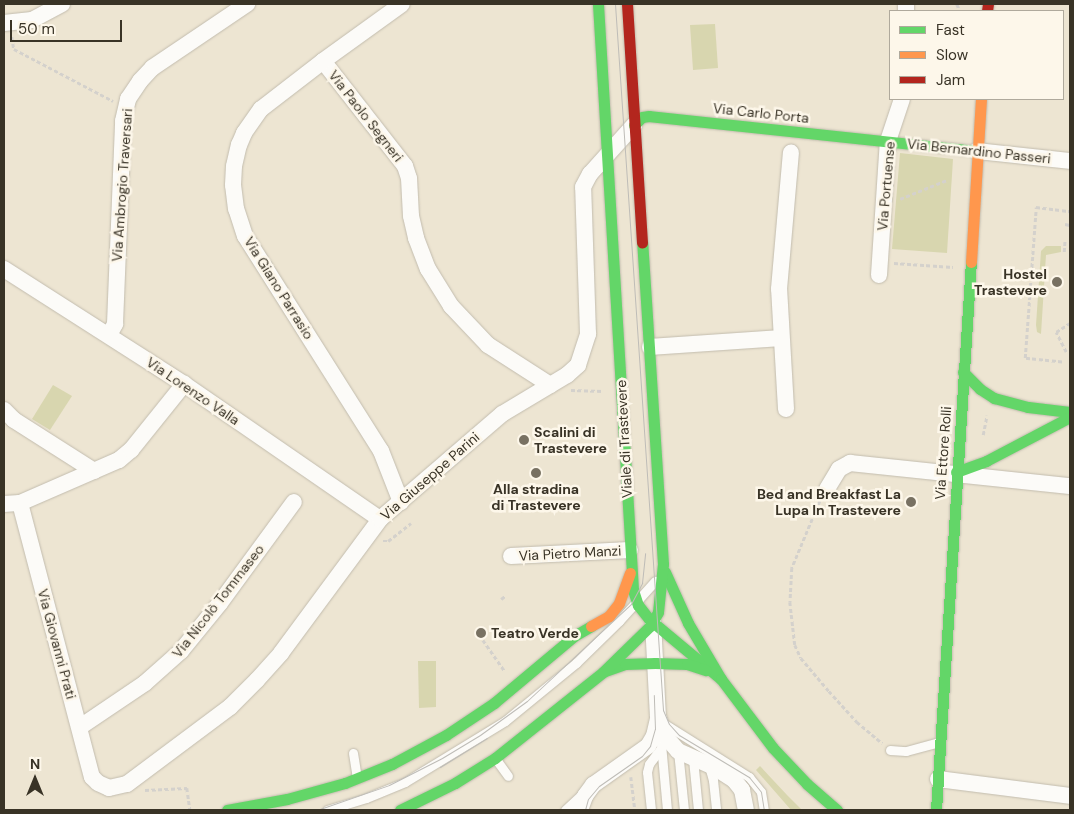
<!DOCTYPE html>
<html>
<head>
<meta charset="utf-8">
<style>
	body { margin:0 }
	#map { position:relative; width:1074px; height:814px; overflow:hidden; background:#ede5d2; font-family:"DM Sans",sans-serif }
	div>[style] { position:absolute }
	.green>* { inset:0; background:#d8d6af }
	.path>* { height:2.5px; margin-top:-1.25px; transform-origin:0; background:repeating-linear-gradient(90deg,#d4d1cc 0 4px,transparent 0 6.5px) }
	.roads { filter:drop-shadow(0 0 1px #c2bcae) drop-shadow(0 0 1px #c2bcae) }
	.lane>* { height:9px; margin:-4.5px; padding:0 4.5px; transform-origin:4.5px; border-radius:4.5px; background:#fcfbf8 }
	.street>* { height:16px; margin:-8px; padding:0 8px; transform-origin:8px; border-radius:8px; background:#fcfbf8 }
	.fast>* { height:11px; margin:-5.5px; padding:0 5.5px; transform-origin:5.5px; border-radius:5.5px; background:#63d668 }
	.slow>* { height:11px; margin:-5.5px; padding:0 5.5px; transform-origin:5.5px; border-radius:5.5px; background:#ff974d }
	.jam>* { height:11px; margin:-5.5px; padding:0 5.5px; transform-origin:5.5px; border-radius:5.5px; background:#b3261e }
	.tram>* { height:1px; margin:-0.5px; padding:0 0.5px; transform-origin:0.5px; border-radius:0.5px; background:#bebcb7 }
	.dots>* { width:14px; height:14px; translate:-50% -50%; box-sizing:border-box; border:2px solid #fdf7ea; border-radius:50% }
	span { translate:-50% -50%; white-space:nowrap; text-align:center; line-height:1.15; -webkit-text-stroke:5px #fdf7ea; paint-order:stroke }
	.street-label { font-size:14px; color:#393326 }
	.poi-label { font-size:14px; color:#393326; font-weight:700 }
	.right { translate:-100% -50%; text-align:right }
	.left { translate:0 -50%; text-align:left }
	.frame { position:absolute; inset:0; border:5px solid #393326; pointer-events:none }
	.legend { position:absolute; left:889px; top:10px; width:175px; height:90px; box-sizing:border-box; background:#fdf7ea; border:1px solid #afa99c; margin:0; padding:6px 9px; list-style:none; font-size:15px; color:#393326 }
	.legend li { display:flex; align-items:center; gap:10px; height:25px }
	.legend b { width:25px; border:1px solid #afa99c }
	.north { position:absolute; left:10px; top:754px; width:50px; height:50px; -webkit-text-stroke:4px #fdf7ea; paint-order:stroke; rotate:0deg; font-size:14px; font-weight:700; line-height:20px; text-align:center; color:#393326 }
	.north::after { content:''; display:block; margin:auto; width:18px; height:22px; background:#393326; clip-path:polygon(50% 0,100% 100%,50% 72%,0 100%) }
	.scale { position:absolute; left:10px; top:20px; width:112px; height:22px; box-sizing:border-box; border:2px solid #393326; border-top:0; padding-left:6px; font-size:15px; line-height:18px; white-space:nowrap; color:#393326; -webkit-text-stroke:4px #fdf7ea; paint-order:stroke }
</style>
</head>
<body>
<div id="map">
	<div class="green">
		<i style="clip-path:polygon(715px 24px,718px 68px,693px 70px,690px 25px)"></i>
		<i style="clip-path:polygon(900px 153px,953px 159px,947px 253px,892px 249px)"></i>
		<i style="clip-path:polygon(1046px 246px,1061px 246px,1061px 252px,1046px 255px,1041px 334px,1037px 332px,1036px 325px,1041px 251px)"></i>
		<i style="clip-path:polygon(53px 385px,72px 396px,50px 430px,32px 419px)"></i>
		<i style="clip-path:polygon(418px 661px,436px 661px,436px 707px,419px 708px)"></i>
		<i style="clip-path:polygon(760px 766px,787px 795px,802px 810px,791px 810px,756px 770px)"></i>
	</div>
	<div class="path">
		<i style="left:957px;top:4px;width:8px;rotate:67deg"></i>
		<i style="left:12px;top:37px;width:12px;rotate:81deg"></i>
		<i style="left:14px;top:49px;width:112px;rotate:27.7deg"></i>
		<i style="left:900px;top:199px;width:51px;rotate:-22deg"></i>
		<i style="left:1065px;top:224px;width:5px;rotate:11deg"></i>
		<i style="left:1064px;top:252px;width:13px;rotate:-86deg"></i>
		<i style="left:894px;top:263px;width:59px;rotate:3.9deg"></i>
		<i style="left:1066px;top:352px;width:22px;rotate:-117deg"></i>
		<i style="left:1056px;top:332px;width:17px;rotate:-33deg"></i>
		<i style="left:1062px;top:362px;width:37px;rotate:-174deg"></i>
		<i style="left:1025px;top:358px;width:151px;rotate:-85.8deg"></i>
		<i style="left:1036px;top:207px;width:34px;rotate:7deg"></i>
		<i style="left:571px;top:390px;width:32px;rotate:2deg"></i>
		<i style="left:983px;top:435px;width:20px;rotate:-79deg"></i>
		<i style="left:820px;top:501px;width:73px;rotate:112.7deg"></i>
		<i style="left:792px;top:568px;width:34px;rotate:93deg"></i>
		<i style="left:790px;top:602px;width:43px;rotate:83.4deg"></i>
		<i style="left:795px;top:645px;width:14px;rotate:65deg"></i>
		<i style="left:801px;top:658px;width:43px;rotate:49.7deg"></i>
		<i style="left:829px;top:691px;width:42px;rotate:47.9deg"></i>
		<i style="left:857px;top:722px;width:33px;rotate:40deg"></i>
		<i style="left:383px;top:541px;width:5px"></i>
		<i style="left:388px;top:541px;width:29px;rotate:-38deg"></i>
		<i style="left:501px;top:599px;width:5px;rotate:-37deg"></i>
		<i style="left:483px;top:640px;width:37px;rotate:55deg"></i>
		<i style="left:631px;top:777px;width:33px;rotate:83deg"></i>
		<i style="left:145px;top:790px;width:42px;rotate:-2.7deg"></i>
		<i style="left:187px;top:788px;width:22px;rotate:82deg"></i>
	</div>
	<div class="roads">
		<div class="lane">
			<i style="left:663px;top:723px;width:102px;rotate:32.1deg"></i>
			<i style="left:749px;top:777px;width:19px;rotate:51deg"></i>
			<i style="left:761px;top:792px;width:18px;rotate:81deg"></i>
			<i style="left:660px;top:733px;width:77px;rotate:84.8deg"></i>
			<i style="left:890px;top:750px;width:16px;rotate:4deg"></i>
			<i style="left:906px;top:751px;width:34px;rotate:-15deg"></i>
			<i style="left:678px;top:751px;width:59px;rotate:84.2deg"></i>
			<i style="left:353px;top:753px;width:24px;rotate:81deg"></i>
			<i style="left:495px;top:758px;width:22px;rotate:54deg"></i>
			<i style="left:693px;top:759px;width:51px;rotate:84.4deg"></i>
			<i style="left:709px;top:766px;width:15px;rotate:74deg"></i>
			<i style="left:713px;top:780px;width:30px;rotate:84deg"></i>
			<i style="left:327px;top:810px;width:41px;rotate:-17.1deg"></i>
			<i style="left:366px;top:798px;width:42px;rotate:-22.3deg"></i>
			<i style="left:405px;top:782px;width:117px;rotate:-31.4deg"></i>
			<i style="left:505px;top:721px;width:92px;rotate:-39.2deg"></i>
			<i style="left:576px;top:663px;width:60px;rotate:-44.3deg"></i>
			<i style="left:619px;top:621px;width:54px;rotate:-48deg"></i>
			<i style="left:565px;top:810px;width:25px;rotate:-43deg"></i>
			<i style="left:651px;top:810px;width:38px;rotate:-96deg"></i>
			<i style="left:647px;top:772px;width:8px;rotate:-76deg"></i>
			<i style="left:649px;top:764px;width:20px;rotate:-53deg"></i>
		</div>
		<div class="street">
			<i style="left:906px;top:11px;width:7px;rotate:-90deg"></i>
			<i style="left:4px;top:23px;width:28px;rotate:-6deg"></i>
			<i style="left:32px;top:20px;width:34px;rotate:-28deg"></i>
			<i style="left:323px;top:61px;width:133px;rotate:52deg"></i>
			<i style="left:405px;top:166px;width:13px;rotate:72deg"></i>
			<i style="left:409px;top:178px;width:38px;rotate:87deg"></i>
			<i style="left:411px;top:216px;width:23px;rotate:77deg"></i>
			<i style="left:416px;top:238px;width:33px;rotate:69deg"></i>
			<i style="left:428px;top:269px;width:44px;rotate:58.1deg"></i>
			<i style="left:451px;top:306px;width:54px;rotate:46.5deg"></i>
			<i style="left:488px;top:345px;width:74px;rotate:32.8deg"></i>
			<i style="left:977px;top:151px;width:94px;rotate:6.1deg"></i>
			<i style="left:4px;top:269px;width:214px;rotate:32.6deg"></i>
			<i style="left:184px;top:384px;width:238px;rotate:34.6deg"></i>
			<i style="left:879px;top:275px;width:134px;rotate:-86.2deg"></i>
			<i style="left:888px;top:141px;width:44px;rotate:-71.6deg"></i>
			<i style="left:109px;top:335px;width:13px;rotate:-61deg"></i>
			<i style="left:115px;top:324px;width:203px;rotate:-87.7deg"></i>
			<i style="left:123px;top:121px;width:23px;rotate:-77deg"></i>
			<i style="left:128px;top:99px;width:22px;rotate:-56deg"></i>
			<i style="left:140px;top:81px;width:18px;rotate:-47deg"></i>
			<i style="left:152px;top:68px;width:115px;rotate:-34deg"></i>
			<i style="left:650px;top:347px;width:131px;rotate:-3.9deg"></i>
			<i style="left:786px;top:409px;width:120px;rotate:-93.3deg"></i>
			<i style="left:779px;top:289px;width:137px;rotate:-85deg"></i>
			<i style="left:4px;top:410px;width:14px;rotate:45deg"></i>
			<i style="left:14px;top:420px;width:95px;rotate:32.5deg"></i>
			<i style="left:827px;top:489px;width:23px;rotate:-59deg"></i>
			<i style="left:839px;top:469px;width:13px;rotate:-29deg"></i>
			<i style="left:850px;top:463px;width:221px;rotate:6deg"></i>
			<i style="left:401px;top:502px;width:55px;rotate:-111.4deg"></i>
			<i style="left:381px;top:451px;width:254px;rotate:-122.3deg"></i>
			<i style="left:245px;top:236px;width:28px;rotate:-108deg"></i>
			<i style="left:236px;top:209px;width:24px;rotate:-97deg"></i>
			<i style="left:233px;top:185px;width:19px;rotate:-87deg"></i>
			<i style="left:234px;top:166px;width:22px;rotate:-77deg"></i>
			<i style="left:239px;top:145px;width:13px;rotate:-67deg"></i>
			<i style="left:244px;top:133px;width:29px;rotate:-55deg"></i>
			<i style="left:261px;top:109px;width:78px;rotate:-37.7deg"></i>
			<i style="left:323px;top:61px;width:97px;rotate:-35.8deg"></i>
			<i style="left:20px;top:503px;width:283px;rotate:75.3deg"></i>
			<i style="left:92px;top:777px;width:8px;rotate:45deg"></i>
			<i style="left:98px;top:783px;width:12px;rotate:24deg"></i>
			<i style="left:109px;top:788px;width:18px;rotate:-13deg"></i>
			<i style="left:127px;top:784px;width:129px;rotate:-36.8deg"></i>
			<i style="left:230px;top:707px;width:38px;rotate:-45deg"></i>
			<i style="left:257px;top:680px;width:36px;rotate:-48deg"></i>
			<i style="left:281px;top:653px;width:167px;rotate:-53.5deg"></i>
			<i style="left:380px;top:519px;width:161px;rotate:-40.7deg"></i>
			<i style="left:502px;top:414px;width:76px;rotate:-31deg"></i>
			<i style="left:567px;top:375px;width:15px;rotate:-42deg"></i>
			<i style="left:578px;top:365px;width:33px;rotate:-72deg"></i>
			<i style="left:588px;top:334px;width:147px;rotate:-91.9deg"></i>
			<i style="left:583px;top:187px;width:15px;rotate:-62deg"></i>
			<i style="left:590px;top:174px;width:66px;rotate:-48.1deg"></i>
			<i style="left:4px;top:504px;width:16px;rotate:-4deg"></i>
			<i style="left:20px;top:503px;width:108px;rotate:-23.5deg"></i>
			<i style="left:119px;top:460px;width:16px;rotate:-40deg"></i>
			<i style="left:131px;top:450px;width:85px;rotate:-51.2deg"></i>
			<i style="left:511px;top:556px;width:119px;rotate:-2.9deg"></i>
			<i style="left:653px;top:622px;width:94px;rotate:87deg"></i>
			<i style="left:658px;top:716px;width:21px;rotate:71deg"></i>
			<i style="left:665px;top:736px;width:20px;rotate:49deg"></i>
			<i style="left:678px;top:751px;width:39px;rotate:24deg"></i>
			<i style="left:714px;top:767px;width:24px;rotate:33deg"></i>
			<i style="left:734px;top:780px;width:13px;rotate:51deg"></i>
			<i style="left:742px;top:790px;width:20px;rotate:79deg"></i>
			<i style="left:80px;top:727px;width:78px;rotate:-34.1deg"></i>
			<i style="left:145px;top:683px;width:48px;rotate:-41.6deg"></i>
			<i style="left:181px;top:651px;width:62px;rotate:-50.9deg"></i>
			<i style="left:220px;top:603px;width:125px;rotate:-53.8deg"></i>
			<i style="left:938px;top:779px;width:133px;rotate:7.3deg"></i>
			<i style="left:580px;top:810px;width:15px;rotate:-70deg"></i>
			<i style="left:585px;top:796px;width:14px;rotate:-54deg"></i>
			<i style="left:593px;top:785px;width:67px;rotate:-35.3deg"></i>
			<i style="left:648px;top:746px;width:12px;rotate:-59deg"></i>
			<i style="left:654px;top:736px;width:18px;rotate:-77deg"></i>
		</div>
		<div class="fast">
			<i style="left:598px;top:4px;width:587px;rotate:86.58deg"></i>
			<i style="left:633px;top:590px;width:16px;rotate:72deg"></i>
			<i style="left:638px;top:605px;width:18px;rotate:52deg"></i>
			<i style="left:649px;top:619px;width:94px;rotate:39.8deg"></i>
			<i style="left:634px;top:125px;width:11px;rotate:-45deg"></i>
			<i style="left:642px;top:117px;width:7px;rotate:-8deg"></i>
			<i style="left:649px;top:116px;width:330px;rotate:6.1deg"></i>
			<i style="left:963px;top:372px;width:24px;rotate:45deg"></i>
			<i style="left:980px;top:389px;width:17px;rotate:33deg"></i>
			<i style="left:994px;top:398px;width:35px;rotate:15deg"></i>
			<i style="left:1028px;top:407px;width:42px;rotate:6.8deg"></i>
			<i style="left:956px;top:472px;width:32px;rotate:-20deg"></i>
			<i style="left:986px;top:461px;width:95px;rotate:-27.6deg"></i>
			<i style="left:665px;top:572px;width:56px;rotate:65.7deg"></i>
			<i style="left:688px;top:623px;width:65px;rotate:59.5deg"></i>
			<i style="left:721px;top:679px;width:86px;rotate:53deg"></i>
			<i style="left:773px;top:748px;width:50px;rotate:46.6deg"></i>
			<i style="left:807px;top:784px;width:40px;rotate:41deg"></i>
			<i style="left:605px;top:671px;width:21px;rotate:-19deg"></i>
			<i style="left:625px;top:664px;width:30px;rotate:-2deg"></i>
			<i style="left:655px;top:663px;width:32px;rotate:2deg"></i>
			<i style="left:687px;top:664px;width:20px;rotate:18deg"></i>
			<i style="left:227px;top:810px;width:61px;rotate:-10.4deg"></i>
			<i style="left:287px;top:799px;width:60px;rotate:-15.4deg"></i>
			<i style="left:345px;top:783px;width:51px;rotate:-22deg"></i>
			<i style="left:392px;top:764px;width:61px;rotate:-28.2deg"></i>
			<i style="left:446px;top:735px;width:58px;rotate:-33.7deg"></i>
			<i style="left:494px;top:703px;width:104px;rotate:-39.9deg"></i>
			<i style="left:574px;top:636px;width:20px;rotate:-30deg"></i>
			<i style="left:400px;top:810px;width:61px;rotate:-26.1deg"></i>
			<i style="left:455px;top:783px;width:47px;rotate:-32deg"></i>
			<i style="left:495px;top:758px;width:138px;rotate:-38.5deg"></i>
			<i style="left:603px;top:672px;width:66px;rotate:-44.4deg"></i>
			<i style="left:650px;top:626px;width:16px;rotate:-60deg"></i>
			<i style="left:658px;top:612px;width:48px;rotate:-84.1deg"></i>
			<i style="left:663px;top:564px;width:322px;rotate:-93.7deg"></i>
			<i style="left:936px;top:810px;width:549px;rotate:-86.35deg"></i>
		</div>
		<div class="slow">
			<i style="left:971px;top:262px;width:163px;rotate:-86.5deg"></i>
			<i style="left:591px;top:626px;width:21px;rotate:-29deg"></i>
			<i style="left:609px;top:616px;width:16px;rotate:-52deg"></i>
			<i style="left:619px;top:603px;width:32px;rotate:-70deg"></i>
		</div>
		<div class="jam">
			<i style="left:627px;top:4px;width:239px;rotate:86.4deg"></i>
			<i style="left:987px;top:11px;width:7px;rotate:-82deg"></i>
		</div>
	</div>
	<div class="tram">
		<i style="left:615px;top:4px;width:708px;rotate:86.11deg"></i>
		<i style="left:663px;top:710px;width:15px;rotate:67deg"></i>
		<i style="left:669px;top:724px;width:15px;rotate:48deg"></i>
		<i style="left:679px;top:735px;width:82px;rotate:31deg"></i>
		<i style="left:749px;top:777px;width:19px;rotate:51deg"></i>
		<i style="left:761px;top:792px;width:18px;rotate:81deg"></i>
		<i style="left:440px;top:767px;width:55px;rotate:-31.7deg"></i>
		<i style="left:317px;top:810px;width:76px;rotate:-19.1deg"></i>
		<i style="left:389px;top:785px;width:59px;rotate:-27deg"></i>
		<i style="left:442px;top:758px;width:44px;rotate:-31.2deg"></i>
		<i style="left:480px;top:735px;width:58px;rotate:-35.9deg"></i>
		<i style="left:527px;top:701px;width:142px;rotate:-43deg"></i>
		<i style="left:631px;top:604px;width:24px;rotate:-62deg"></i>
		<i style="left:642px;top:583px;width:30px;rotate:-84deg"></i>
		<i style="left:585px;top:810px;width:11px;rotate:-75deg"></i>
		<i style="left:588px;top:799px;width:17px;rotate:-50deg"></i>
		<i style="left:599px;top:786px;width:52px;rotate:-34.9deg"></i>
		<i style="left:642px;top:756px;width:13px;rotate:-51deg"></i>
		<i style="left:650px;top:746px;width:18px;rotate:-74deg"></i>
		<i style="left:655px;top:729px;width:34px;rotate:-92deg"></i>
	</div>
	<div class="dots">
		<i style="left:1057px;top:282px;background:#787162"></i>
		<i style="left:524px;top:440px;background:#787162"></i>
		<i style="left:536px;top:473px;background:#787162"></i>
		<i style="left:911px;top:502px;background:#787162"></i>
		<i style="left:481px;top:633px;background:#787162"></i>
	</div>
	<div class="street-label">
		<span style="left:761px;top:113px;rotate:6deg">Via Carlo Porta</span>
		<span style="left:366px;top:116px;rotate:52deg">Via Paolo Segneri</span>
		<span style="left:979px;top:151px;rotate:6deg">Via Bernardino Passeri</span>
		<span style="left:122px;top:185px;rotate:-86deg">Via Ambrogio Traversari</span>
		<span style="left:886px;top:186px;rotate:-85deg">Via Portuense</span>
		<span style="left:279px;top:288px;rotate:58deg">Via Giano Parrasio</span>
		<span style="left:193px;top:391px;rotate:34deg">Via Lorenzo Valla</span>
		<span style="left:624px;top:439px;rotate:-93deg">Viale di Trastevere</span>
		<span style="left:943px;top:453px;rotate:-86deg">Via Ettore Rolli</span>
		<span style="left:430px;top:476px;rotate:-41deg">Via Giuseppe Parini</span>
		<span style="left:570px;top:553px;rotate:-3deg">Via Pietro Manzi</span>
		<span style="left:218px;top:601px;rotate:-52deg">Via Nicolò Tommaseo</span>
		<span style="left:57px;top:644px;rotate:75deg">Via Giovanni Prati</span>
	</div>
	<div class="poi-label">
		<span class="right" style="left:1047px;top:282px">Hostel<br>Trastevere</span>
		<span class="left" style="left:534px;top:440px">Scalini di<br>Trastevere</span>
		<span style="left:536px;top:497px">Alla stradina<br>di Trastevere</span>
		<span class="right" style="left:901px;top:502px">Bed and Breakfast La<br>Lupa In Trastevere</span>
		<span class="left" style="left:491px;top:633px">Teatro Verde</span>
	</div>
	<div class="frame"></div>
	<ul class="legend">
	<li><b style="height:6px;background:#63d668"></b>Fast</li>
	<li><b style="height:6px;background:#ff974d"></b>Slow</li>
	<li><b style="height:6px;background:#b3261e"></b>Jam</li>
	</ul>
	<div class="north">N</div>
	<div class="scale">50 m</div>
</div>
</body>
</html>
